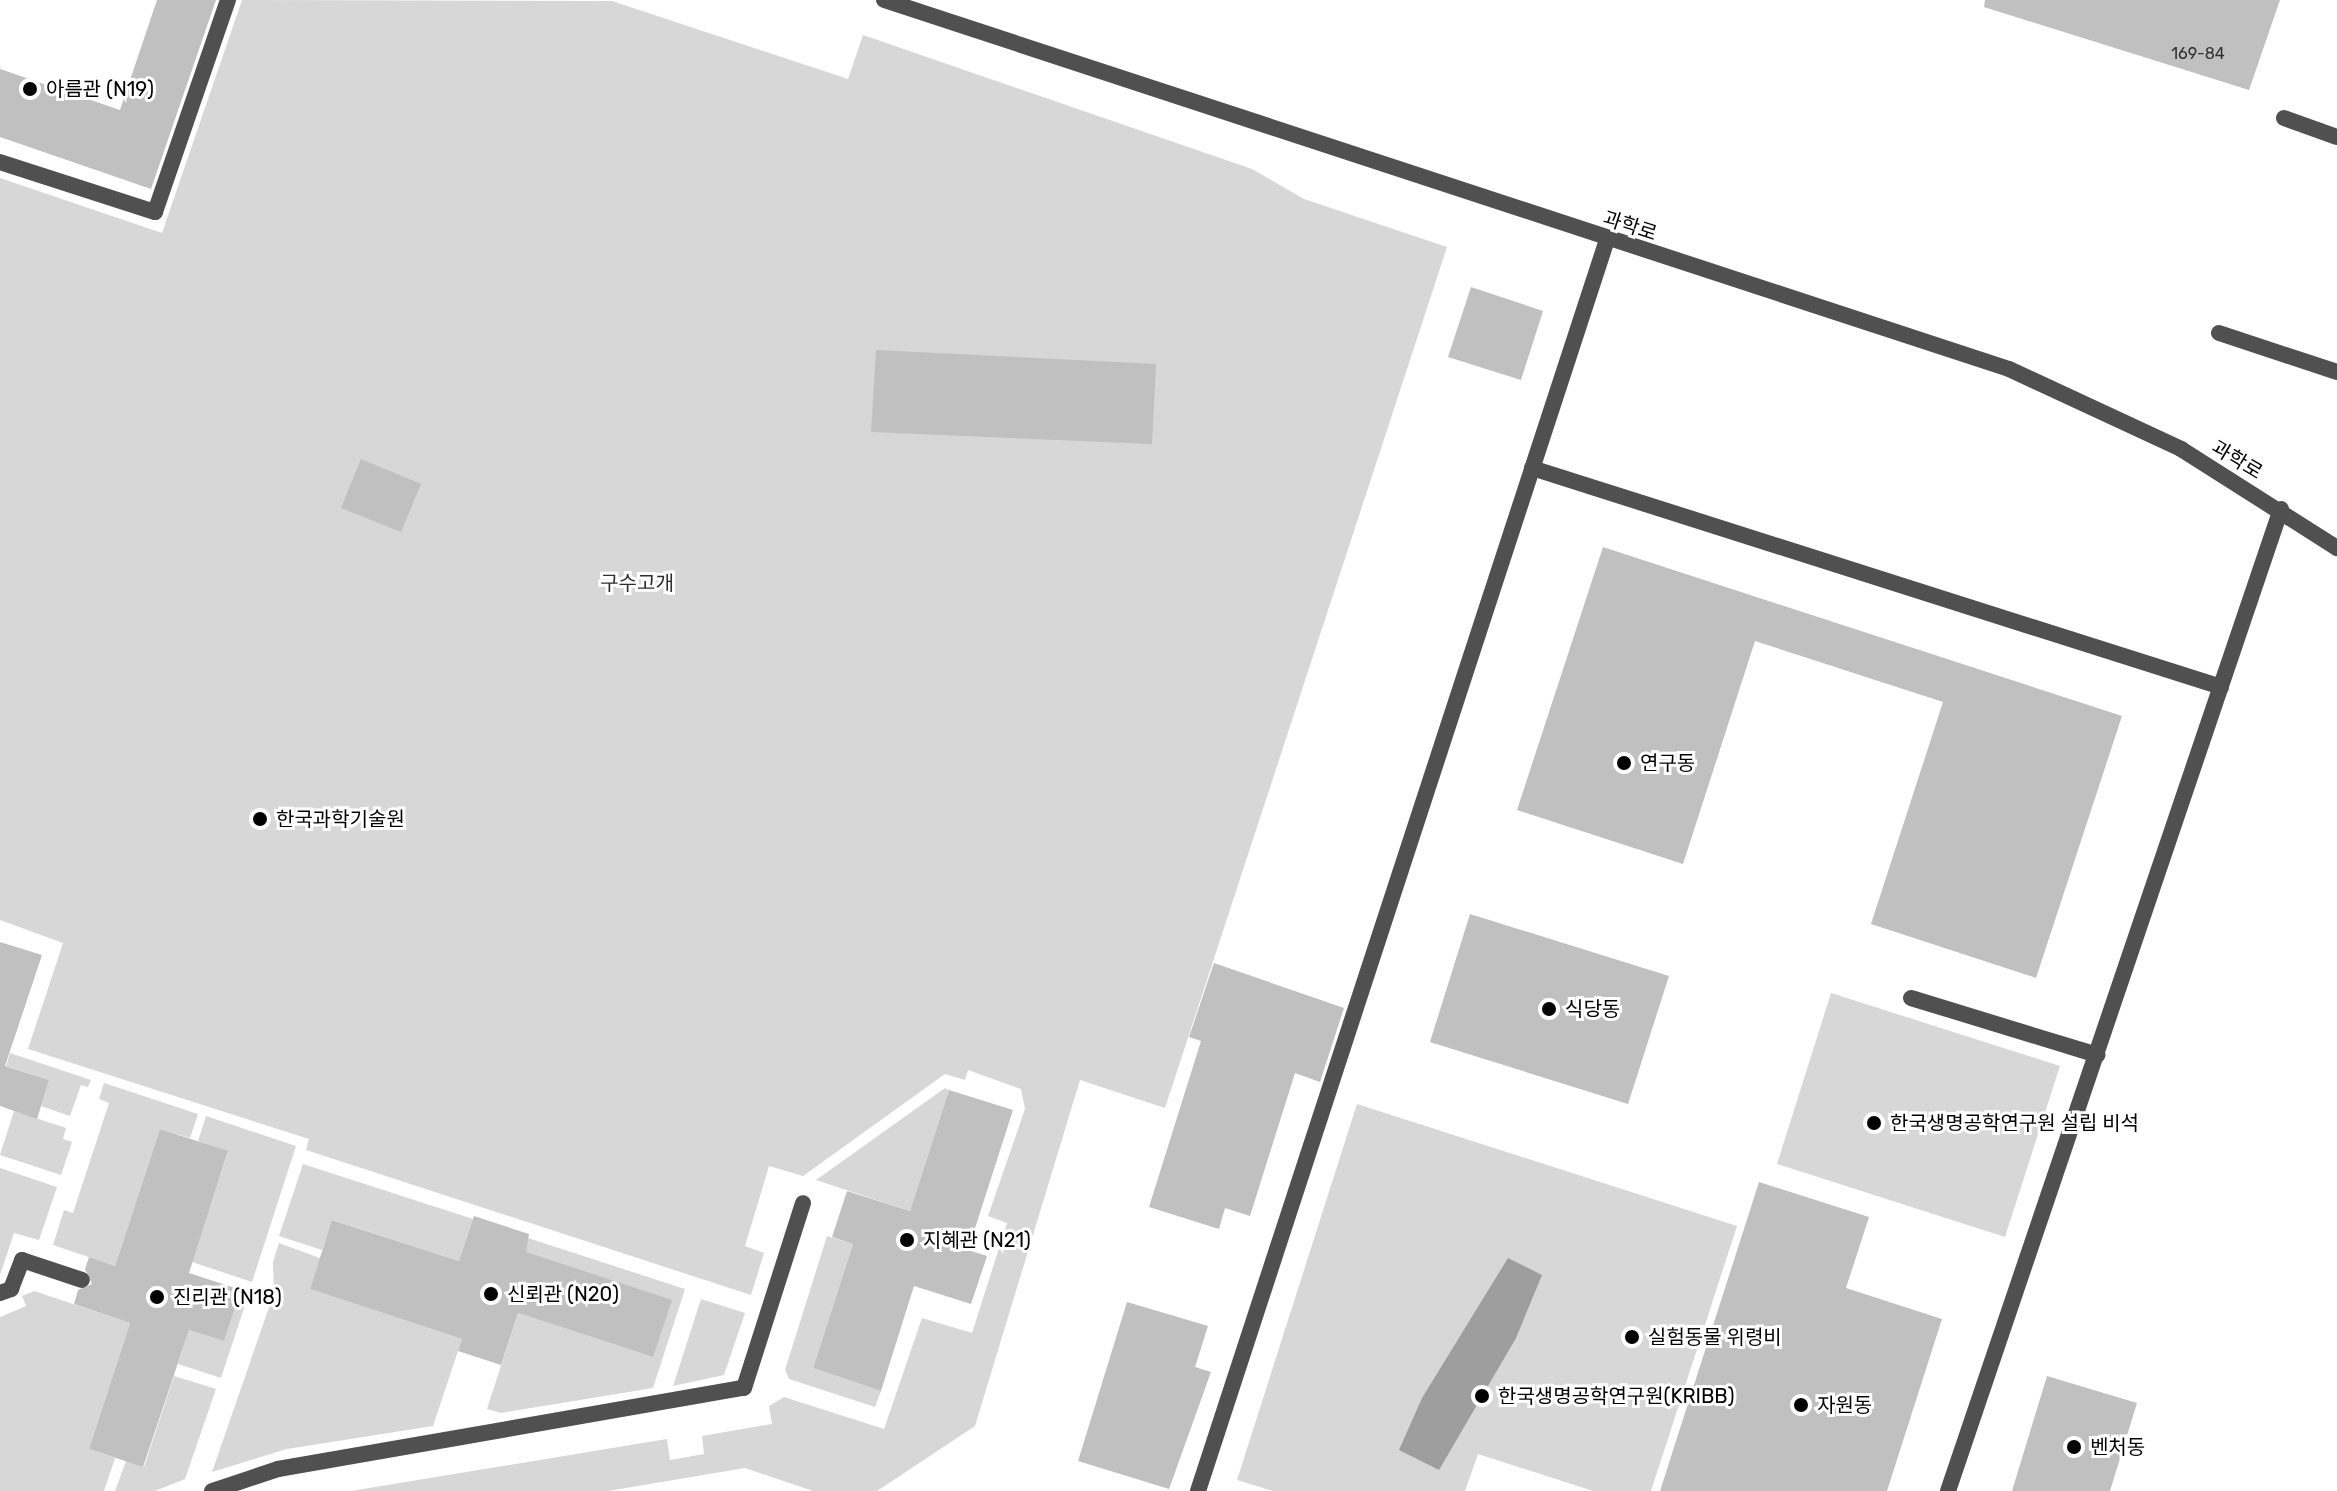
<!DOCTYPE html>
<html>
<head>
<meta charset="utf-8">
<style>
	body { margin:0 }
	#map { position:relative; width:2337px; height:1491px; overflow:hidden; background:#fff; font-family:Rubik,"Noto Sans KR",sans-serif }
	div>[style] { position:absolute }
	.green>* { inset:0; background:#d7d7d7 }
	.water>* { inset:0; background:#9e9e9e }
	.building>* { inset:0; background:#c0c0c0 }
	.service>* { height:16px; margin:-8px; padding:0 8px; transform-origin:8px; border-radius:8px; background:#505050 }
	.tertiary>* { height:16px; margin:-8px; padding:0 8px; transform-origin:8px; border-radius:8px; background:#505050 }
	.dots>* { width:22px; height:22px; translate:-50% -50%; box-sizing:border-box; border:4px solid #fff; border-radius:50% }
	span { translate:-50% -50%; white-space:nowrap; text-align:center; line-height:1.15; -webkit-text-stroke:6px #fff; paint-order:stroke }
	.number-label { font-size:16px; color:#303030 }
	.number-label span { -webkit-text-stroke-width:0 }
	.poi-label { font-size:20px; color:#000 }
	.left { translate:0 -50%; text-align:left }
	.street-label { font-size:20px; color:#000 }
	.park-label { font-size:20px; color:#2e2e2e }
</style>
</head>
<body>
<div id="map">
	<div class="green">
		<i style="clip-path:polygon(242px 0,612px 1px,848px 79px,863px 35px,1252px 169px,1304px 199px,1447px 247px,1165px 1108px,1080px 1080px,975px 1426px,877px 1491px,813px 1491px,745px 1468px,608px 1491px,351px 1491px,667px 1439px,670px 1460px,704px 1454px,702px 1436px,772px 1424px,769px 1406px,784px 1397px,884px 1429px,922px 1318px,972px 1333px,1007px 1223px,988px 1216px,1025px 1109px,1021px 1089px,968px 1070px,965px 1080px,945px 1074px,803px 1176px,769px 1166px,745px 1246px,764px 1253px,751px 1295px,306px 1150px,309px 1139px,28px 1049px,63px 943px,0 920px,0 178px,162px 233px)"></i>
		<i style="clip-path:polygon(1831px 993px,2060px 1066px,2005px 1237px,1777px 1164px)"></i>
		<i style="clip-path:polygon(10px 1053px,91px 1080px,88px 1087px,81px 1085px,70px 1116px,41px 1106px,49px 1080px,6px 1066px)"></i>
		<i style="clip-path:polygon(104px 1083px,198px 1114px,190px 1138px,160px 1129px,115px 1266px,53px 1245px,64px 1210px,73px 1213px,109px 1103px,99px 1099px)"></i>
		<i style="clip-path:polygon(945px 1088px,949px 1090px,910px 1211px,816px 1180px)"></i>
		<i style="clip-path:polygon(1357px 1104px,1737px 1226px,1651px 1491px,1593px 1491px,1478px 1454px,1465px 1491px,1273px 1491px,1237px 1480px)"></i>
		<i style="clip-path:polygon(14px 1111px,66px 1128px,63px 1139px,72px 1142px,61px 1175px,0 1155px)"></i>
		<i style="clip-path:polygon(206px 1116px,296px 1146px,252px 1282px,192px 1262px,228px 1152px,198px 1141px)"></i>
		<i style="clip-path:polygon(303px 1164px,473px 1219px,459px 1261px,333px 1220px,322px 1250px,279px 1236px)"></i>
		<i style="clip-path:polygon(0 1168px,57px 1187px,39px 1240px,14px 1233px,0 1275px)"></i>
		<i style="clip-path:polygon(827px 1236px,853px 1244px,813px 1368px,881px 1391px,875px 1407px,789px 1379px,785px 1370px)"></i>
		<i style="clip-path:polygon(528px 1238px,685px 1289px,653px 1388px,501px 1413px,487px 1409px,518px 1313px,653px 1357px,523px 1251px)"></i>
		<i style="clip-path:polygon(279px 1243px,320px 1258px,310px 1289px,462px 1339px,433px 1426px,287px 1449px,212px 1472px,274px 1293px,273px 1262px)"></i>
		<i style="clip-path:polygon(241px 1290px,249px 1293px,221px 1378px,178px 1364px,189px 1330px,224px 1341px)"></i>
		<i style="clip-path:polygon(34px 1291px,130px 1323px,89px 1449px,115px 1458px,104px 1491px,0 1491px,0 1317px,26px 1306px,22px 1296px)"></i>
		<i style="clip-path:polygon(701px 1299px,745px 1313px,724px 1375px,673px 1386px)"></i>
		<i style="clip-path:polygon(174px 1376px,216px 1389px,185px 1479px,155px 1491px,115px 1491px,126px 1461px,144px 1467px)"></i>
	</div>
	<div class="water">
		<i style="clip-path:polygon(1508px 1258px,1542px 1275px,1516px 1338px,1439px 1470px,1399px 1450px,1422px 1398px)"></i>
	</div>
	<div class="building">
		<i style="clip-path:polygon(157px 0,216px 0,151px 189px,0 137px,0 69px,120px 110px)"></i>
		<i style="clip-path:polygon(1985px 0,2280px 0,2249px 90px,1984px 7px)"></i>
		<i style="clip-path:polygon(1471px 287px,1543px 311px,1521px 380px,1448px 357px)"></i>
		<i style="clip-path:polygon(876px 350px,1156px 364px,1152px 444px,871px 432px)"></i>
		<i style="clip-path:polygon(361px 459px,421px 484px,401px 532px,341px 508px)"></i>
		<i style="clip-path:polygon(1603px 547px,2122px 716px,2036px 978px,1871px 924px,1943px 702px,1755px 641px,1683px 864px,1517px 810px)"></i>
		<i style="clip-path:polygon(1470px 914px,1669px 976px,1628px 1104px,1430px 1042px)"></i>
		<i style="clip-path:polygon(0 942px,42px 955px,5px 1066px,49px 1080px,37px 1119px,0 1106px)"></i>
		<i style="clip-path:polygon(1214px 963px,1344px 1008px,1320px 1082px,1295px 1073px,1250px 1216px,1225px 1208px,1219px 1229px,1149px 1207px,1201px 1041px,1189px 1037px)"></i>
		<i style="clip-path:polygon(949px 1090px,1013px 1110px,968px 1250px,987px 1256px,971px 1304px,914px 1286px,881px 1391px,813px 1368px,853px 1244px,832px 1237px,847px 1191px,910px 1211px)"></i>
		<i style="clip-path:polygon(160px 1129px,228px 1151px,189px 1273px,241px 1290px,224px 1341px,189px 1330px,143px 1467px,89px 1449px,130px 1323px,74px 1304px,78px 1290px,92px 1284px,85px 1269px,89px 1257px,115px 1266px)"></i>
		<i style="clip-path:polygon(1759px 1182px,1869px 1217px,1846px 1288px,1942px 1319px,1887px 1491px,1660px 1491px)"></i>
		<i style="clip-path:polygon(474px 1216px,529px 1234px,526px 1252px,672px 1300px,653px 1357px,518px 1313px,501px 1365px,458px 1351px,462px 1339px,310px 1289px,332px 1220px,459px 1261px)"></i>
		<i style="clip-path:polygon(1127px 1302px,1208px 1326px,1195px 1367px,1211px 1372px,1169px 1489px,1078px 1461px)"></i>
		<i style="clip-path:polygon(2047px 1376px,2137px 1403px,2110px 1491px,2012px 1491px)"></i>
	</div>
	<div class="service">
		<i style="left:2284px;top:118px;width:56px;rotate:19.7deg"></i>
		<i style="left:0;top:162px;width:163px;rotate:17.9deg"></i>
		<i style="left:155px;top:212px;width:224px;rotate:-71deg"></i>
		<i style="left:2219px;top:333px;width:124px;rotate:18.3deg"></i>
		<i style="left:1532px;top:468px;width:723px;rotate:17.63deg"></i>
		<i style="left:1911px;top:998px;width:195px;rotate:17deg"></i>
		<i style="left:0;top:1293px;width:12px;rotate:-20deg"></i>
		<i style="left:11px;top:1289px;width:31px;rotate:-69deg"></i>
		<i style="left:22px;top:1260px;width:63px;rotate:18.4deg"></i>
		<i style="left:212px;top:1491px;width:70px;rotate:-18.4deg"></i>
		<i style="left:278px;top:1469px;width:473px;rotate:-9.9deg"></i>
		<i style="left:744px;top:1388px;width:194px;rotate:-72.3deg"></i>
		<i style="left:1198px;top:1491px;width:1316px;rotate:-71.9deg"></i>
		<i style="left:1948px;top:1491px;width:1037px;rotate:-71.27deg"></i>
	</div>
	<div class="tertiary">
		<i style="left:884px;top:0;width:1184px;rotate:18.16deg"></i>
		<i style="left:2009px;top:369px;width:190px;rotate:24.9deg"></i>
		<i style="left:2181px;top:449px;width:185px;rotate:32.4deg"></i>
	</div>
	<div class="dots">
		<i style="left:30px;top:89px;background:#000"></i>
		<i style="left:1624px;top:763px;background:#000"></i>
		<i style="left:260px;top:819px;background:#000"></i>
		<i style="left:1549px;top:1009px;background:#000"></i>
		<i style="left:1874px;top:1123px;background:#000"></i>
		<i style="left:907px;top:1240px;background:#000"></i>
		<i style="left:491px;top:1294px;background:#000"></i>
		<i style="left:157px;top:1297px;background:#000"></i>
		<i style="left:1632px;top:1337px;background:#000"></i>
		<i style="left:1482px;top:1396px;background:#000"></i>
		<i style="left:1801px;top:1405px;background:#000"></i>
		<i style="left:2074px;top:1447px;background:#000"></i>
	</div>
	<div class="number-label">
		<span style="left:2198px;top:54px">169-84</span>
	</div>
	<div class="poi-label">
		<span class="left" style="left:46px;top:89px">아름관 (N19)</span>
		<span class="left" style="left:1640px;top:763px">연구동</span>
		<span class="left" style="left:276px;top:819px">한국과학기술원</span>
		<span class="left" style="left:1565px;top:1009px">식당동</span>
		<span class="left" style="left:1890px;top:1123px">한국생명공학연구원 설립 비석</span>
		<span class="left" style="left:923px;top:1240px">지혜관 (N21)</span>
		<span class="left" style="left:507px;top:1294px">신뢰관 (N20)</span>
		<span class="left" style="left:173px;top:1297px">진리관 (N18)</span>
		<span class="left" style="left:1648px;top:1337px">실험동물 위령비</span>
		<span class="left" style="left:1498px;top:1396px">한국생명공학연구원(KRIBB)</span>
		<span class="left" style="left:1817px;top:1405px">자원동</span>
		<span class="left" style="left:2090px;top:1447px">벤처동</span>
	</div>
	<div class="street-label">
		<span style="left:1630px;top:226px;rotate:18deg">과학로</span>
		<span style="left:2237px;top:460px;rotate:31deg">과학로</span>
	</div>
	<div class="park-label">
		<span style="left:637px;top:583px">구수고개</span>
	</div>
</div>
</body>
</html>
